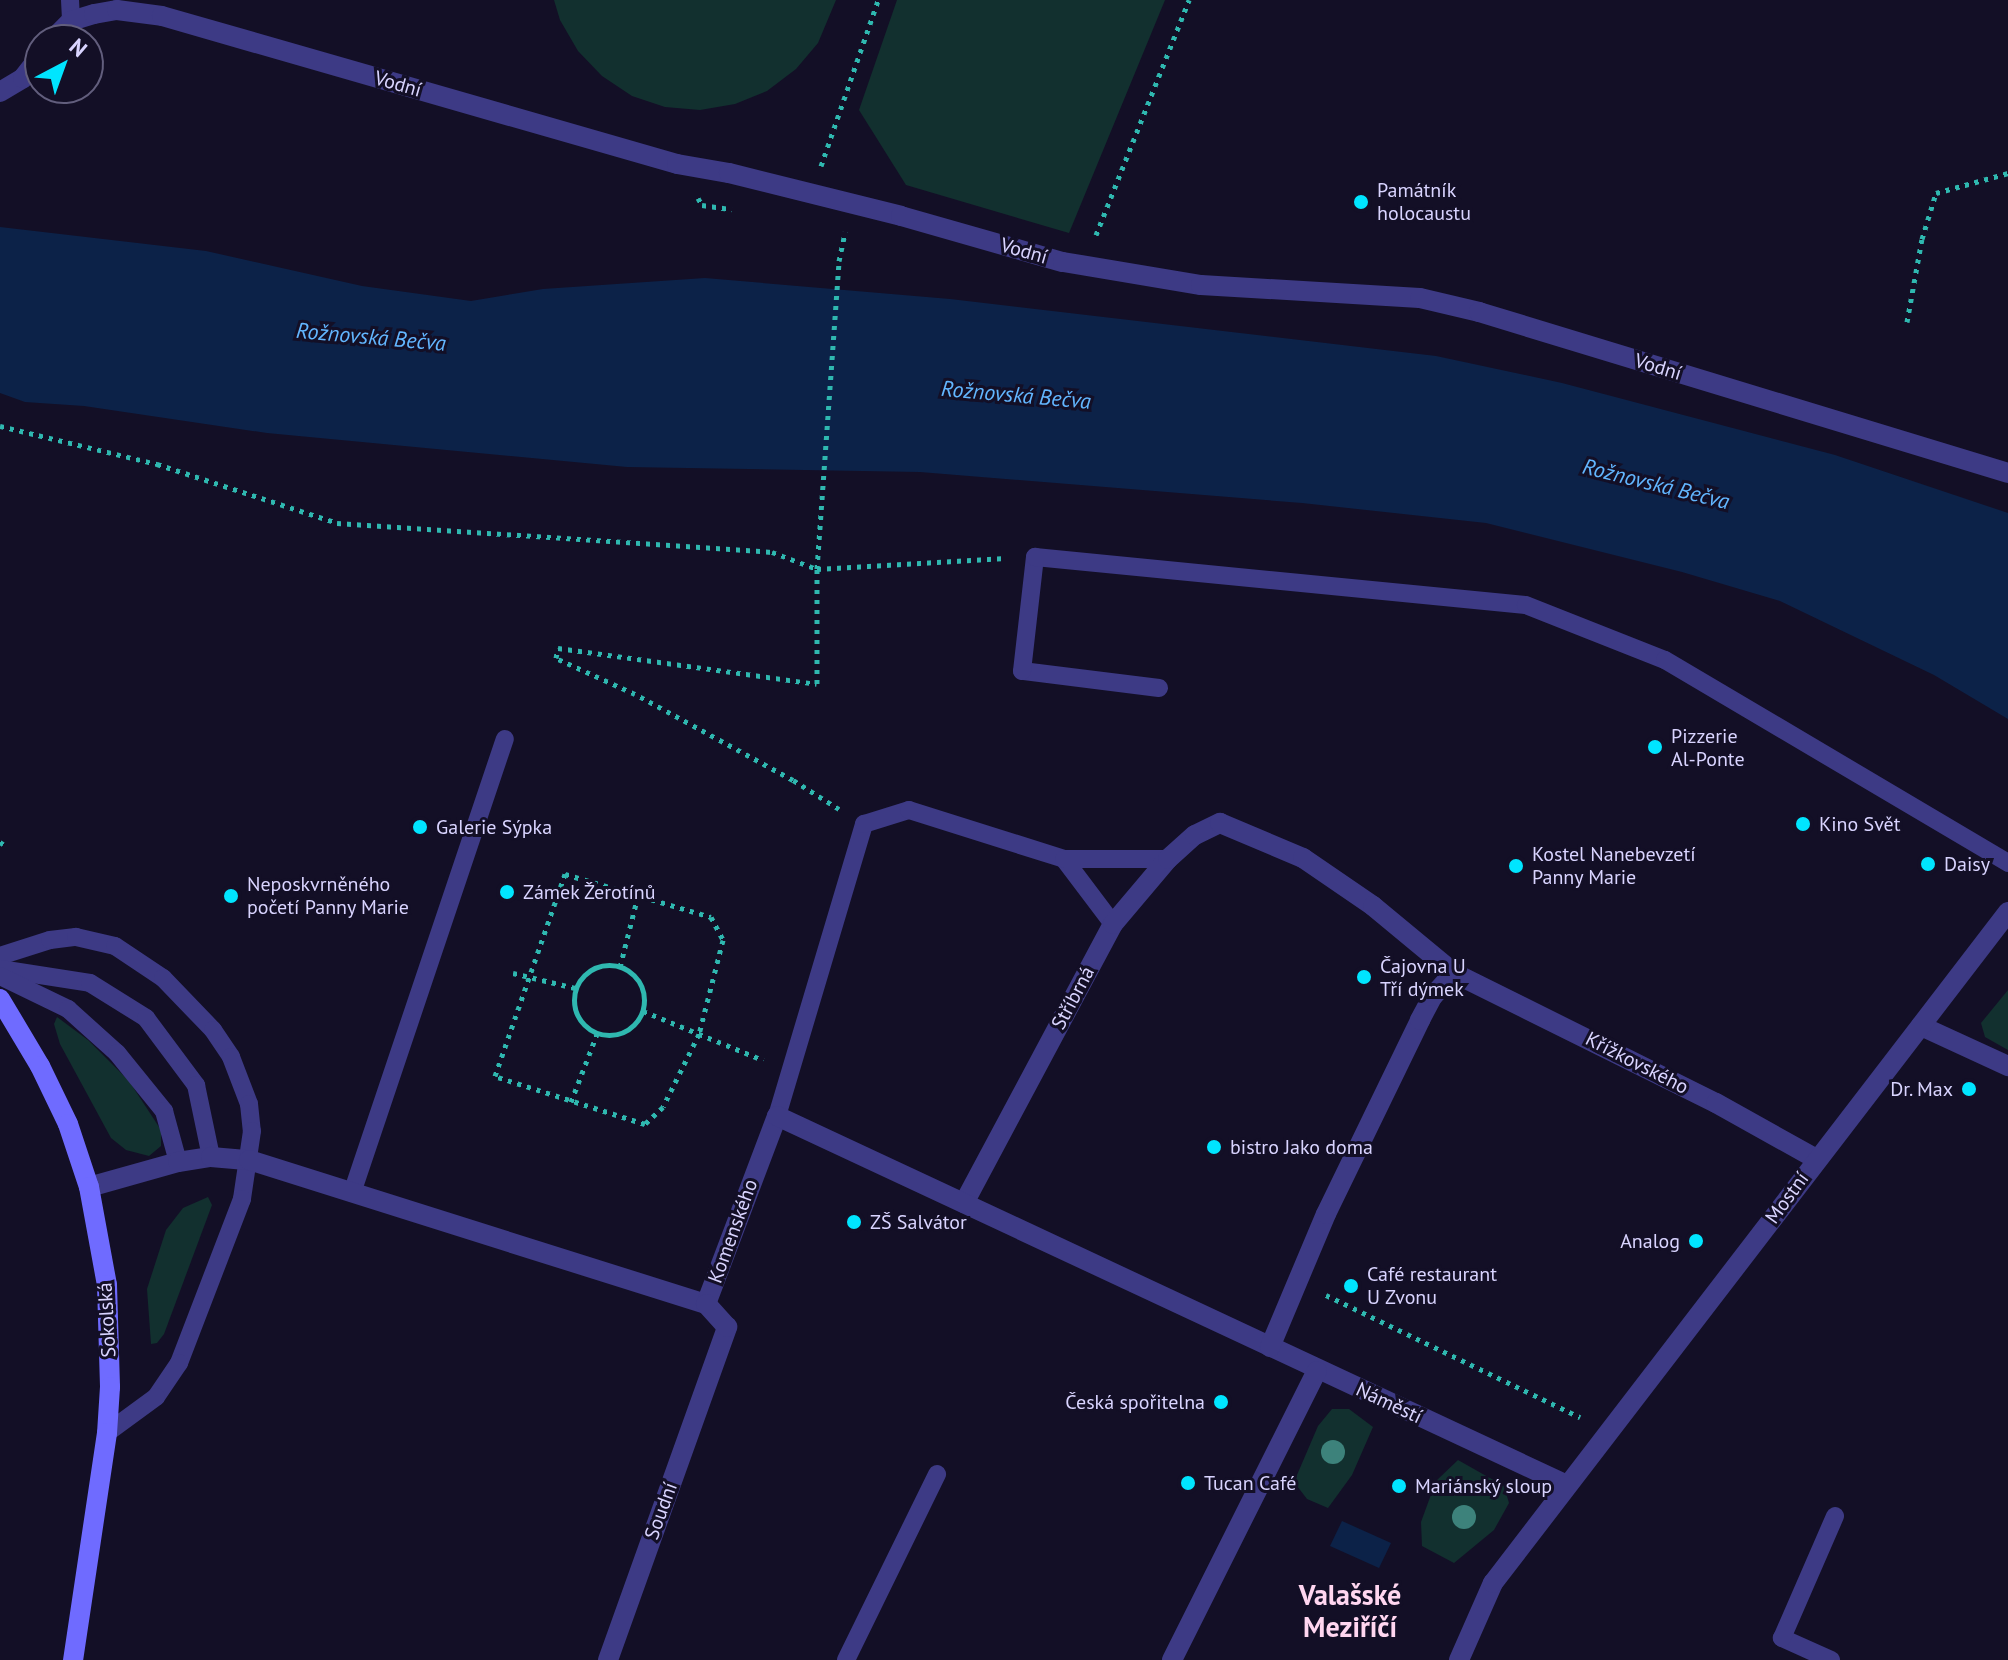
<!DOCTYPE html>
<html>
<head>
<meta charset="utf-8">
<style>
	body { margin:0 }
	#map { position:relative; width:2008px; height:1660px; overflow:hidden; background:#130f26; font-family:"PT Sans",sans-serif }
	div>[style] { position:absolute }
	.green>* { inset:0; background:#12302f }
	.water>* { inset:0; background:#0c2248 }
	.path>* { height:5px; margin-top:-2.5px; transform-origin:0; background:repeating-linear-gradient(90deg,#2fb8b0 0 4px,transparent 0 10px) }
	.path>.ring { margin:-2.5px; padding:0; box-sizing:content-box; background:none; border:5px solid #2fb8b0; border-radius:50% }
	.lane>* { height:18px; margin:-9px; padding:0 9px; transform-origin:9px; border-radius:9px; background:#3d3a85 }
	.street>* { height:20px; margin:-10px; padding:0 10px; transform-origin:10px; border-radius:10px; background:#3d3a85 }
	.secondary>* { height:20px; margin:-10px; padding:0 10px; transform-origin:10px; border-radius:10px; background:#6f6bff }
	.trees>* { width:24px; height:24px; margin:-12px; border-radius:50%; background:#3d827b }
	.dots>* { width:22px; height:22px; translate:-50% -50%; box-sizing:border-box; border:4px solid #130f26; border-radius:50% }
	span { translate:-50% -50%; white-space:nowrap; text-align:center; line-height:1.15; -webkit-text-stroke:6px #130f26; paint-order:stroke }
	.street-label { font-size:20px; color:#d9d4ff }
	.poi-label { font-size:20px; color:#d9d4ff }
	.left { translate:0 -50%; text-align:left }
	.right { translate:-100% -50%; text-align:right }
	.water-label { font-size:22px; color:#62b6ff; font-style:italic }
	.district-label { font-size:28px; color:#ffd6f0; font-weight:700 }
	.north { position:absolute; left:24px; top:24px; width:80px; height:80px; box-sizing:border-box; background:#130f26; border:2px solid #625e7d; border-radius:50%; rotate:41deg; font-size:22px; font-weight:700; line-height:32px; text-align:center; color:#d9d4ff }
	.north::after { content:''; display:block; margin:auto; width:28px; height:36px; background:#00e5ff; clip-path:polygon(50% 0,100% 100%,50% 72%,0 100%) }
</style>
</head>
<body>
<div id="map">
	<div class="green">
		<i style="clip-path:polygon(554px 0,836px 0,818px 43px,796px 69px,767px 91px,735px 104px,700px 110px,665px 107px,632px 96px,602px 76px,578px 51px,560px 20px)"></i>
		<i style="clip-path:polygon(897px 0,1165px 0,1069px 233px,906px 185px,859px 110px)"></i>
		<i style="clip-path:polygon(2008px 990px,2008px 1050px,1985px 1037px,1981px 1023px)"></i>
		<i style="clip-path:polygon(57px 1017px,88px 1040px,129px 1081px,161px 1130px,161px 1146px,149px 1156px,126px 1150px,111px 1138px,60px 1044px,54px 1024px)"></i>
		<i style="clip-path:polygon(208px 1197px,212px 1205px,164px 1334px,157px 1343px,151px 1344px,147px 1289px,166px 1230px,183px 1208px)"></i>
		<i style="clip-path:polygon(1332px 1409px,1349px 1409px,1373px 1427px,1352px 1475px,1328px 1508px,1307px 1499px,1294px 1482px,1318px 1426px)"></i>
		<i style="clip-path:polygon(1458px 1460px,1504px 1486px,1509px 1503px,1494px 1530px,1454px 1563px,1422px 1546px,1421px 1522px,1436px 1481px)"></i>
	</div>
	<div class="water">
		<i style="clip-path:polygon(0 227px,206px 251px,362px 286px,471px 301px,543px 289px,705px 278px,950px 299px,1436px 356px,1562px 383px,1835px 455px,2008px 513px,2008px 719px,1934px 675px,1780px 601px,1682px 572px,1486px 523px,1302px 503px,920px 472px,627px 467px,267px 433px,84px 406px,25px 402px,0 393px)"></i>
		<i style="clip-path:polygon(1342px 1521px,1391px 1543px,1379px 1568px,1330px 1546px)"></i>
	</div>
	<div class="path">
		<i style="left:821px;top:166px;width:176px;rotate:-71deg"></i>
		<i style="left:698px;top:198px;width:8px;rotate:60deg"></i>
		<i style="left:702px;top:205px;width:30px;rotate:8deg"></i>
		<i style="left:1096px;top:235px;width:253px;rotate:-68.4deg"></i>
		<i style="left:1907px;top:322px;width:84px;rotate:-79.8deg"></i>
		<i style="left:1922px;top:239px;width:48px;rotate:-73.1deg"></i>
		<i style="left:1936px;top:193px;width:75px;rotate:-15.5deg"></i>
		<i style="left:0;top:426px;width:162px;rotate:13.6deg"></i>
		<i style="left:157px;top:464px;width:189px;rotate:18.1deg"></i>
		<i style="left:337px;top:523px;width:436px;rotate:3.8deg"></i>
		<i style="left:772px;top:552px;width:48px;rotate:20.7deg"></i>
		<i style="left:817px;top:569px;width:189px;rotate:-3.3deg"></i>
		<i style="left:839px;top:809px;width:54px;rotate:-147.8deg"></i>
		<i style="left:793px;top:780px;width:180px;rotate:-151.4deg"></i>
		<i style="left:635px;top:694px;width:87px;rotate:-155.5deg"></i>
		<i style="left:556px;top:658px;width:10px;rotate:-79deg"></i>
		<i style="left:558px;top:648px;width:261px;rotate:7.9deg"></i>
		<i style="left:817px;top:684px;width:115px;rotate:-90deg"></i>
		<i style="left:817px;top:569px;width:309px;rotate:-85.9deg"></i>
		<i style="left:839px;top:261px;width:30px;rotate:-78deg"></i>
		<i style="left:0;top:842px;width:4px;rotate:34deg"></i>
		<i style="left:565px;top:874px;width:152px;rotate:16.4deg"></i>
		<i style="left:711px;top:917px;width:26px;rotate:62deg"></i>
		<i style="left:723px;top:940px;width:97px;rotate:104.3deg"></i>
		<i style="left:699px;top:1034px;width:81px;rotate:116.3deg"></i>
		<i style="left:663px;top:1107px;width:25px;rotate:137deg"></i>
		<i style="left:645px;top:1124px;width:157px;rotate:-162.3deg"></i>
		<i style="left:495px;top:1076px;width:214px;rotate:-70.9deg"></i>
		<i class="ring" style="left:574px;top:965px;width:65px;height:65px"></i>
		<i style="left:620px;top:967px;width:73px;rotate:-75.8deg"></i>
		<i style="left:513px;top:973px;width:64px;rotate:13.6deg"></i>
		<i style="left:643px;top:1011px;width:130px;rotate:22.2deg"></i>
		<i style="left:571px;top:1102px;width:73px;rotate:-69.1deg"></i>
		<i style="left:1326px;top:1295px;width:282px;rotate:25.7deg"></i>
	</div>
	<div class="lane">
		<i style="left:70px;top:0;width:21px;rotate:87deg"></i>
		<i style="left:1159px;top:688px;width:138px;rotate:-172.9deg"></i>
		<i style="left:1022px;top:671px;width:115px;rotate:-83.5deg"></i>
		<i style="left:1035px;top:557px;width:493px;rotate:5.6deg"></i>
		<i style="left:1526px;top:605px;width:149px;rotate:21.6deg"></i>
		<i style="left:1665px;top:660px;width:399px;rotate:30.6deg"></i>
		<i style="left:1064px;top:859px;width:81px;rotate:53deg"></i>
		<i style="left:0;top:956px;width:52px;rotate:-17.7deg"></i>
		<i style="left:50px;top:940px;width:26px;rotate:-7deg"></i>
		<i style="left:76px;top:937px;width:40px;rotate:13deg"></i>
		<i style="left:115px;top:946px;width:58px;rotate:33.7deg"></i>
		<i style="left:163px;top:978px;width:72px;rotate:46.1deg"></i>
		<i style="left:213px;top:1030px;width:32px;rotate:56deg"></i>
		<i style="left:231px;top:1057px;width:50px;rotate:69deg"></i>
		<i style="left:249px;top:1104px;width:27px;rotate:84deg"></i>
		<i style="left:252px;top:1131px;width:69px;rotate:98.4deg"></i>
		<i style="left:242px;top:1199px;width:176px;rotate:111deg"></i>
		<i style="left:179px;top:1363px;width:41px;rotate:124.1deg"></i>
		<i style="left:156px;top:1397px;width:61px;rotate:143.7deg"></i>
		<i style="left:0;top:969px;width:91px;rotate:8.8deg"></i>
		<i style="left:90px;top:983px;width:66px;rotate:32deg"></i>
		<i style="left:146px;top:1018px;width:84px;rotate:53.3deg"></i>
		<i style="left:196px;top:1085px;width:74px;rotate:78.2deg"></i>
		<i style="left:0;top:976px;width:76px;rotate:25.9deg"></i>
		<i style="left:68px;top:1009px;width:66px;rotate:41.9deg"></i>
		<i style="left:117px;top:1053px;width:75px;rotate:51deg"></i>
		<i style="left:164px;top:1111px;width:53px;rotate:74.6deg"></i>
		<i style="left:777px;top:1116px;width:305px;rotate:-73.4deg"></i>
		<i style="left:864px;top:824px;width:47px;rotate:-17.3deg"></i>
		<i style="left:909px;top:810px;width:163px;rotate:17.5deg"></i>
		<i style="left:1064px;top:859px;width:104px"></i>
		<i style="left:352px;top:1193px;width:479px;rotate:-71.4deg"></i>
		<i style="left:846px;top:1660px;width:207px;rotate:-63.9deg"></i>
		<i style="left:1831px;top:1660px;width:54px;rotate:-155.8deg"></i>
		<i style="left:1782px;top:1638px;width:133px;rotate:-66.5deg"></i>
	</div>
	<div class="street">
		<i style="left:52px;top:40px;width:27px;rotate:-45deg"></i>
		<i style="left:71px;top:21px;width:24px;rotate:-17deg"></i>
		<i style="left:94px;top:14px;width:23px;rotate:-10deg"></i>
		<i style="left:117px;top:10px;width:45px;rotate:7.6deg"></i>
		<i style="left:162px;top:16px;width:536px;rotate:16.03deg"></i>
		<i style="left:677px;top:164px;width:53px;rotate:9.8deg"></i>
		<i style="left:729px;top:173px;width:177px;rotate:14deg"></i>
		<i style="left:901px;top:216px;width:168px;rotate:15.9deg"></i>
		<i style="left:1063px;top:262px;width:140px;rotate:9.5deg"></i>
		<i style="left:1201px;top:285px;width:219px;rotate:3.4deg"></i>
		<i style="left:1420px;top:298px;width:61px;rotate:13.3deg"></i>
		<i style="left:1479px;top:312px;width:553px;rotate:16.93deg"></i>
		<i style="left:0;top:92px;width:27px;rotate:-31deg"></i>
		<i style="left:23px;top:78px;width:28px;rotate:-52deg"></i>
		<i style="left:1921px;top:1026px;width:96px;rotate:24.7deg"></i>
		<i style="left:89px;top:1187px;width:92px;rotate:-15.7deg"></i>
		<i style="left:178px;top:1162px;width:33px;rotate:-9deg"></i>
		<i style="left:211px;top:1157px;width:38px;rotate:5deg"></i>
		<i style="left:249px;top:1160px;width:479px;rotate:17.5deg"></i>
		<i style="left:964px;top:1203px;width:316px;rotate:-61.9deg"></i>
		<i style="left:1113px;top:924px;width:85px;rotate:-49.8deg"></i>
		<i style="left:1168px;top:859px;width:36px;rotate:-42deg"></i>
		<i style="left:1195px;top:835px;width:28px;rotate:-26deg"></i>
		<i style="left:1220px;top:823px;width:90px;rotate:22.9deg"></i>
		<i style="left:1303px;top:858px;width:85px;rotate:34.4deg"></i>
		<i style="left:1373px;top:906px;width:105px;rotate:39.6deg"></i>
		<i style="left:1454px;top:973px;width:292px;rotate:26.4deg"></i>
		<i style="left:1716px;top:1103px;width:115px;rotate:29.2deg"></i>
		<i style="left:706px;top:1304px;width:201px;rotate:-69.3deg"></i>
		<i style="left:777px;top:1116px;width:872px;rotate:25.04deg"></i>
		<i style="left:1270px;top:1347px;width:144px;rotate:-67.2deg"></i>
		<i style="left:1326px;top:1214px;width:216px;rotate:-64.1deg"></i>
		<i style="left:1420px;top:1020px;width:27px;rotate:-62deg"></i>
		<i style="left:1433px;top:996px;width:31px;rotate:-48deg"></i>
		<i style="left:608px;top:1660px;width:354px;rotate:-70.3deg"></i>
		<i style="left:727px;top:1327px;width:31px;rotate:-132deg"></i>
		<i style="left:1172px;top:1660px;width:323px;rotate:-63.4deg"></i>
		<i style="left:1459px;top:1660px;width:84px;rotate:-66.2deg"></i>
		<i style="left:1493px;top:1583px;width:846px;rotate:-52.49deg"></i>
	</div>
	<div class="secondary">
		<i style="left:0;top:999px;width:78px;rotate:59.2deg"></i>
		<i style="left:40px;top:1066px;width:64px;rotate:64.2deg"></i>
		<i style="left:68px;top:1124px;width:66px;rotate:71.6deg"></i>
		<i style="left:89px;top:1187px;width:100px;rotate:79.6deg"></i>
		<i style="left:107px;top:1285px;width:102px;rotate:88.3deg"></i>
		<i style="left:110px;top:1387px;width:46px;rotate:93.7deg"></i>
		<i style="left:107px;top:1433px;width:230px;rotate:98.5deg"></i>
	</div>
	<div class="trees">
		<i style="left:1333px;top:1452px"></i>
		<i style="left:1464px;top:1517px"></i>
	</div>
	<div class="dots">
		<i style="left:1361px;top:202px;background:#00e5ff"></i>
		<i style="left:1655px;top:747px;background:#00e5ff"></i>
		<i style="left:1803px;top:824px;background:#00e5ff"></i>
		<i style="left:420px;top:827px;background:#00e5ff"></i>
		<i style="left:1928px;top:864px;background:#00e5ff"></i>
		<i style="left:1516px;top:866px;background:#00e5ff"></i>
		<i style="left:507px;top:892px;background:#00e5ff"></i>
		<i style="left:231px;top:896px;background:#00e5ff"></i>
		<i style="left:1364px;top:977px;background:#00e5ff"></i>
		<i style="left:1969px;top:1089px;background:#00e5ff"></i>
		<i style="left:1214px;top:1147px;background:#00e5ff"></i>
		<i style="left:854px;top:1222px;background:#00e5ff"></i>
		<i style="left:1696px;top:1241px;background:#00e5ff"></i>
		<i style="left:1351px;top:1286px;background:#00e5ff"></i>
		<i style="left:1221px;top:1402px;background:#00e5ff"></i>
		<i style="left:1188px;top:1483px;background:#00e5ff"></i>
		<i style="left:1399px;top:1486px;background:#00e5ff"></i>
	</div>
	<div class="street-label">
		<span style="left:398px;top:84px;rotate:16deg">Vodní</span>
		<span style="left:1024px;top:251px;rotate:16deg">Vodní</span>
		<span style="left:1658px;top:367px;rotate:17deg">Vodní</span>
		<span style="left:1073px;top:998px;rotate:-62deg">Stříbrná</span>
		<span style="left:1637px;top:1063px;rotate:27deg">Křížkovského</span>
		<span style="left:1787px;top:1198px;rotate:-54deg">Mostní</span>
		<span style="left:733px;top:1231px;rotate:-70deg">Komenského</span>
		<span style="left:107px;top:1320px;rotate:-93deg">Sokolská</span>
		<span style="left:1389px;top:1403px;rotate:25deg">Náměstí</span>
		<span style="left:661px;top:1511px;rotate:-70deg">Soudní</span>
	</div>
	<div class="poi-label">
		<span class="left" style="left:1377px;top:202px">Památník<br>holocaustu</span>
		<span class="left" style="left:1671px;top:748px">Pizzerie<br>Al-Ponte</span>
		<span class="left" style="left:1819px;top:824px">Kino Svět</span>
		<span class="left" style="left:436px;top:827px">Galerie Sýpka</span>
		<span class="left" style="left:1532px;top:866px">Kostel Nanebevzetí<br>Panny Marie</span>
		<span class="left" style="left:1944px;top:864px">Daisy</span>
		<span class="left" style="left:247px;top:896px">Neposkvrněného<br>početí Panny Marie</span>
		<span class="left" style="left:523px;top:892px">Zámek Žerotínů</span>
		<span class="left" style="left:1380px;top:978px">Čajovna U<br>Tří dýmek</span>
		<span class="right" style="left:1953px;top:1089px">Dr. Max</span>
		<span class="left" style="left:1230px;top:1147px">bistro Jako doma</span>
		<span class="left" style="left:870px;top:1222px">ZŠ Salvátor</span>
		<span class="right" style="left:1680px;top:1241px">Analog</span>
		<span class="left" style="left:1367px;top:1286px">Café restaurant<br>U Zvonu</span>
		<span class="right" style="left:1205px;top:1402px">Česká spořitelna</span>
		<span class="left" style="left:1204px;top:1483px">Tucan Café</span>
		<span class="left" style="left:1415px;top:1486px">Mariánský sloup</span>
	</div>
	<div class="water-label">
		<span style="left:371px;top:337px;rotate:5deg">Rožnovská Bečva</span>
		<span style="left:1016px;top:395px;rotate:5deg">Rožnovská Bečva</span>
		<span style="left:1656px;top:484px;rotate:14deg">Rožnovská Bečva</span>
	</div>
	<div class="district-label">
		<span style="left:1350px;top:1611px">Valašské<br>Meziříčí</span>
	</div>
	<div class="north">N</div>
</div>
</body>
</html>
